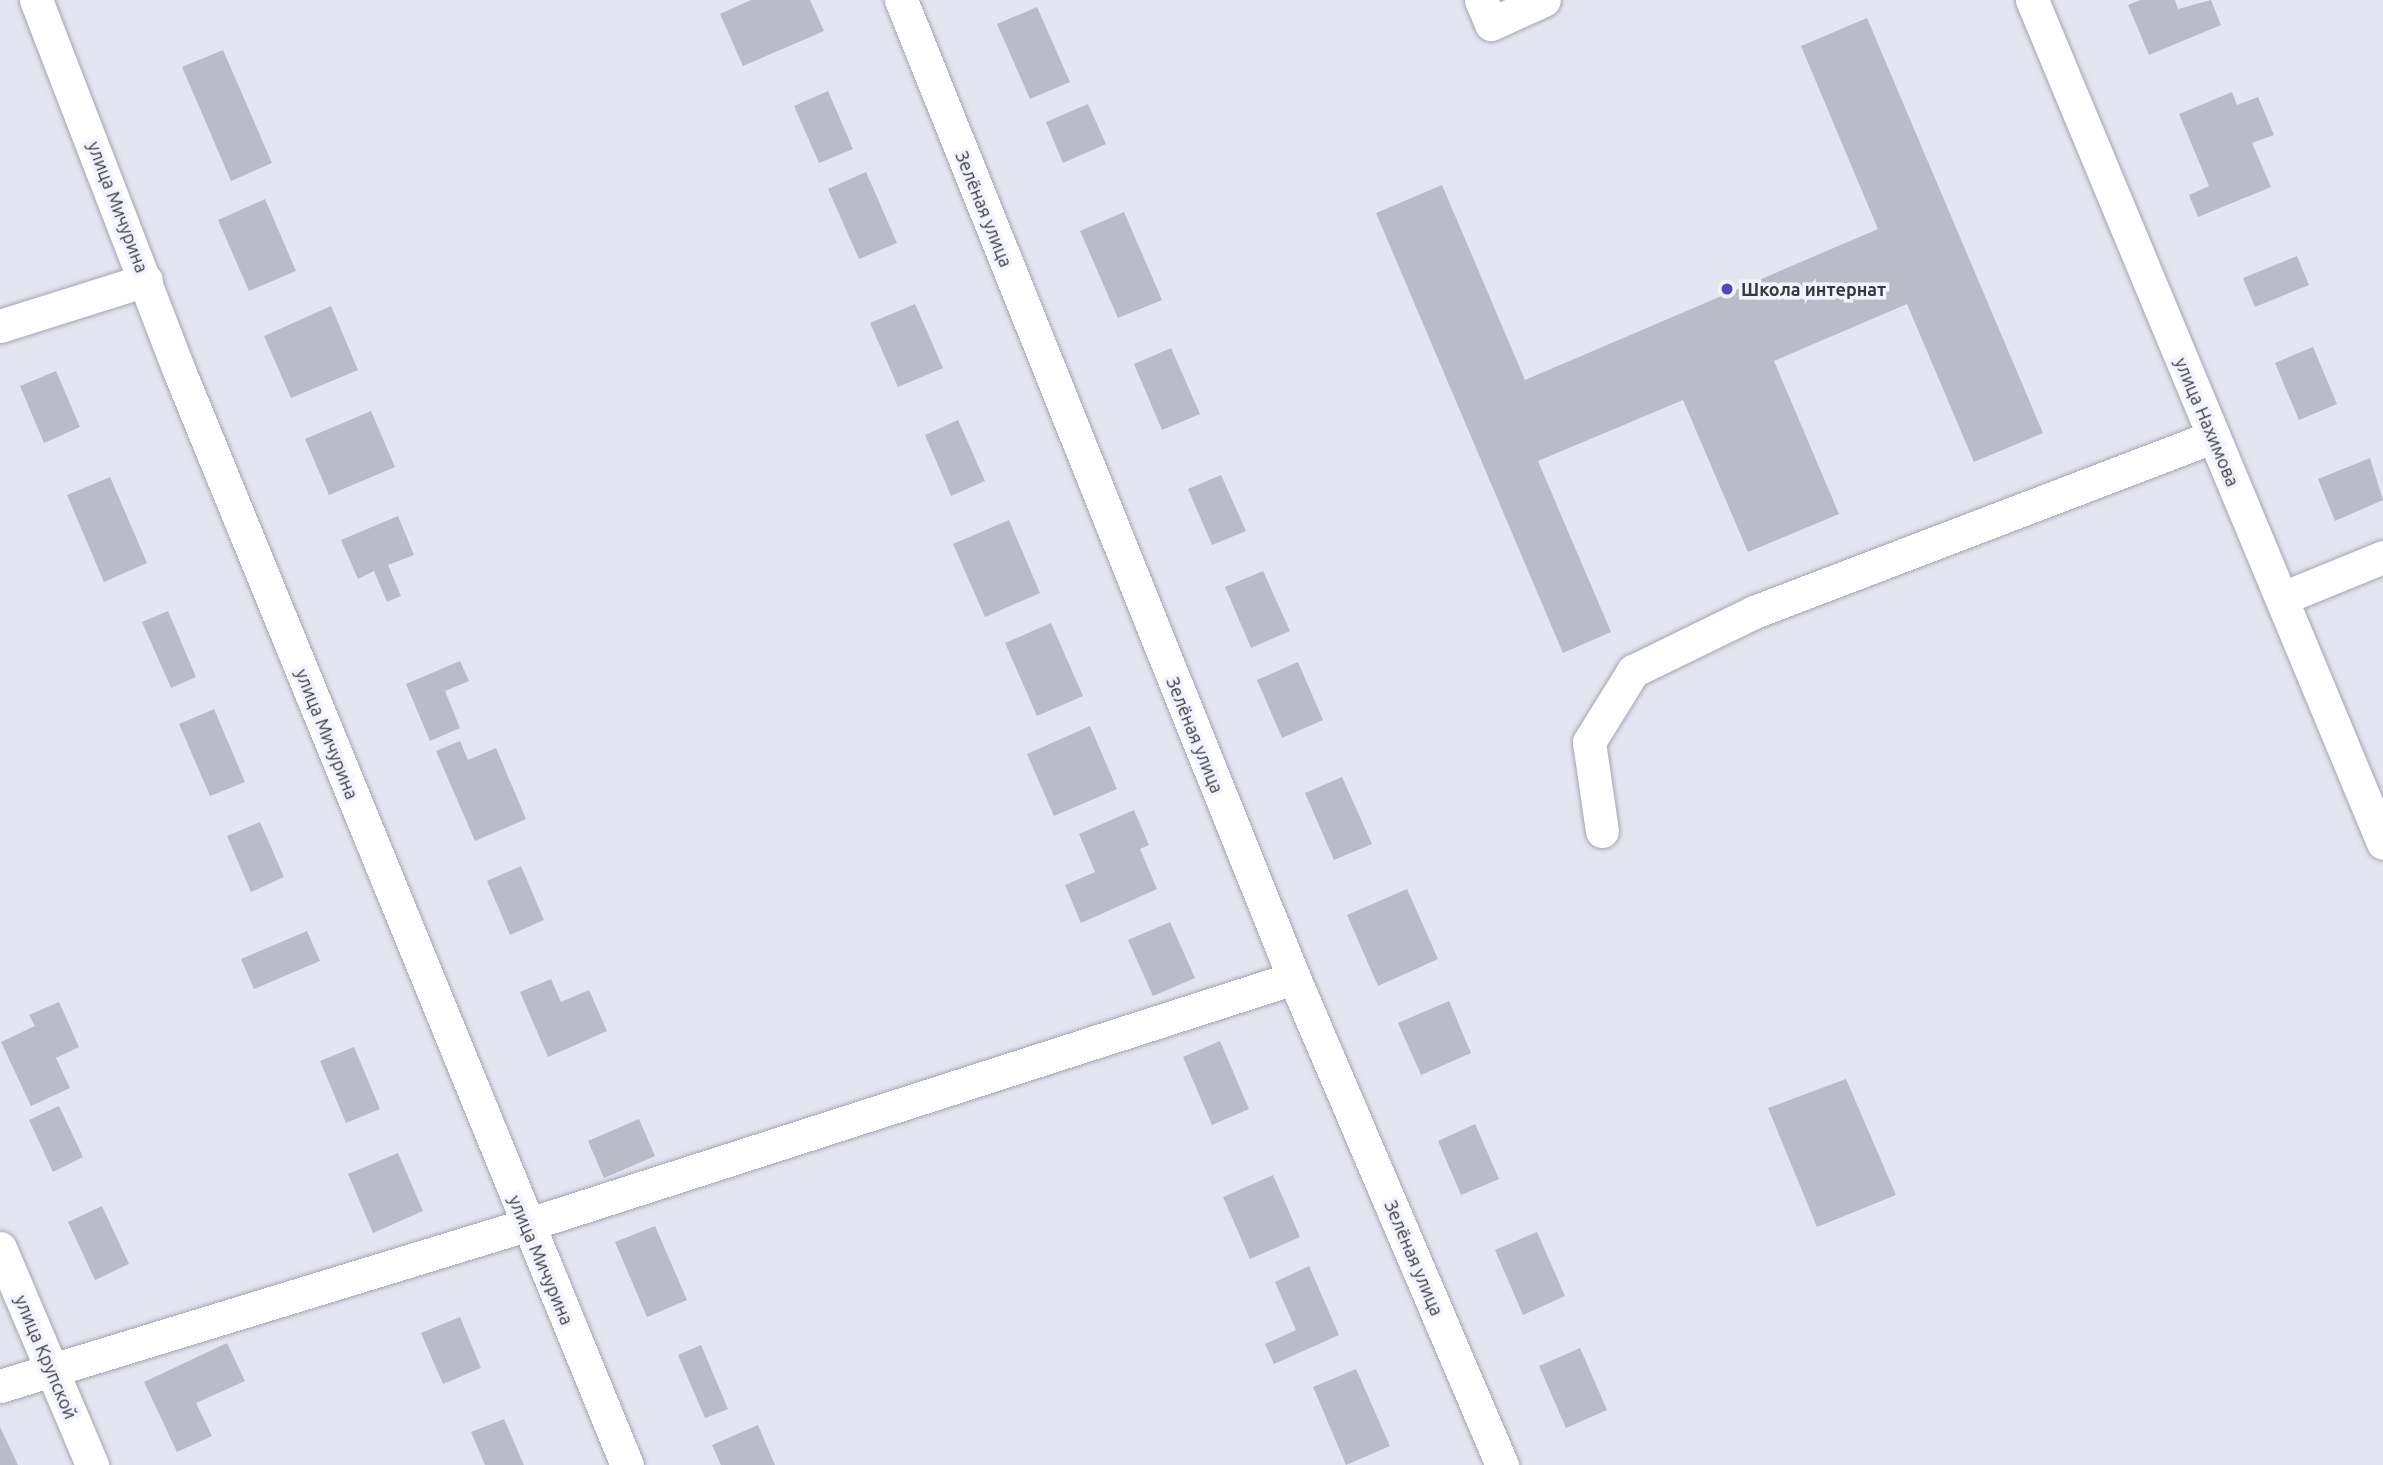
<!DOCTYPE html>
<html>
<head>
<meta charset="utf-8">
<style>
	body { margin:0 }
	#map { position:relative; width:2383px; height:1465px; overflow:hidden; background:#e4e5f1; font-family:Ubuntu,sans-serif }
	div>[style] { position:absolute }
	.building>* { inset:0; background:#bbbbc7 }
	.roads { filter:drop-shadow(0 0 2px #a4a5b1) drop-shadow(0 0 2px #a4a5b1) }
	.street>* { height:33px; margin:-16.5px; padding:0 16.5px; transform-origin:16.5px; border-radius:16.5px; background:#fff }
	.dots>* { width:19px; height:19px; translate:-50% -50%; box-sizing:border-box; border:4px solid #f2f3ff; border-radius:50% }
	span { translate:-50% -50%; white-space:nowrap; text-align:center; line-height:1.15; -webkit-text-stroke:7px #f2f3ff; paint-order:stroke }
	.street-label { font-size:18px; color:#393a3e }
	.poi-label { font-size:18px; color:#393a3e; font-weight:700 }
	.left { translate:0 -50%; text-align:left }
</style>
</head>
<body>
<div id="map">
	<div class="building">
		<i style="clip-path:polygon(751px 0,810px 0,824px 31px,743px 66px,720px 14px)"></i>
		<i style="clip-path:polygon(2140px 0,2175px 0,2178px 9px,2211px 0,2221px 25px,2149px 55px,2128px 5px)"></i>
		<i style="clip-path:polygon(1037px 7px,1070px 82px,1030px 99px,997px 24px)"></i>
		<i style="clip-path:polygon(1867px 18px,2043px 433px,1974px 462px,1907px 304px,1774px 361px,1839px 514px,1748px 552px,1683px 400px,1538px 461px,1611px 632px,1563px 653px,1376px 213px,1442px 185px,1525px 380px,1878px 229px,1801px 46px)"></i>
		<i style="clip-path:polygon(223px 50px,272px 163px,231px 181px,182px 67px)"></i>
		<i style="clip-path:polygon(828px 91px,853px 149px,819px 163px,794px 106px)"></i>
		<i style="clip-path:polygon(2232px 92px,2237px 105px,2258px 97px,2274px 135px,2252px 143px,2271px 187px,2198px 217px,2189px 195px,2209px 186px,2179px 114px)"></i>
		<i style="clip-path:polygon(1088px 104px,1106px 144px,1063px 163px,1046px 122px)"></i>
		<i style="clip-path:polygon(866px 172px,897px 243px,859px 259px,828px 189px)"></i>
		<i style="clip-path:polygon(265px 199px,296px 271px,249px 291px,218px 220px)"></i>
		<i style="clip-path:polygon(1124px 212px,1162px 300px,1118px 318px,1080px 231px)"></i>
		<i style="clip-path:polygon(2297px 256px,2309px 285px,2255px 307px,2243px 278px)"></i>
		<i style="clip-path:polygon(915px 304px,943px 368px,898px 387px,870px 323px)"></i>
		<i style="clip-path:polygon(331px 306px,358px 370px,291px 398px,264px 336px)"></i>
		<i style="clip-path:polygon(2313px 347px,2337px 404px,2299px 420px,2275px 363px)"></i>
		<i style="clip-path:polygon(1171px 348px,1200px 414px,1162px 430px,1134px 364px)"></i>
		<i style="clip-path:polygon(56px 371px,80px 427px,44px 443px,20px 386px)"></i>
		<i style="clip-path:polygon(371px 411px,395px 467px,329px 495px,305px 439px)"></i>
		<i style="clip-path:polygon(958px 420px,985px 481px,951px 496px,925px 435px)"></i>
		<i style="clip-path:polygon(2370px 458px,2383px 500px,2335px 521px,2318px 479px)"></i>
		<i style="clip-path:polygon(1221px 475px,1246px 531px,1212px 545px,1188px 489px)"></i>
		<i style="clip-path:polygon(110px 477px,147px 563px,104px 582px,67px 495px)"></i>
		<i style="clip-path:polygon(398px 516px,414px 555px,388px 565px,401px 596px,387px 602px,374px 571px,358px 579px,341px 540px)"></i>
		<i style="clip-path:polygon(1009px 520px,1040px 593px,985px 617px,953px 544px)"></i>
		<i style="clip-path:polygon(1263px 571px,1290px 631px,1251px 648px,1225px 587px)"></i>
		<i style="clip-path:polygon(168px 611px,196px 677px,171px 688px,142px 622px)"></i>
		<i style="clip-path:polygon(1051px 623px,1083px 696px,1037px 716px,1005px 643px)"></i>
		<i style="clip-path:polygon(460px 661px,469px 681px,445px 691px,460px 728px,430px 741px,406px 684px)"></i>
		<i style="clip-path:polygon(1298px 662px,1323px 720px,1282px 738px,1257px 680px)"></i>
		<i style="clip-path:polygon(214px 709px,245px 782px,210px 796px,179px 724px)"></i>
		<i style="clip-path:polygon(1090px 726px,1117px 789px,1054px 816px,1027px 754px)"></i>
		<i style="clip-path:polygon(460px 741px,468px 760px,496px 748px,526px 819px,475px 841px,436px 751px)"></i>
		<i style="clip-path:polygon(1342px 777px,1372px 844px,1334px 860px,1305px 793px)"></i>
		<i style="clip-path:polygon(1134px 810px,1149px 845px,1140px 849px,1157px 889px,1081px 923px,1065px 885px,1095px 872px,1079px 834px)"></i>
		<i style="clip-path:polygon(260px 822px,284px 877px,251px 892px,227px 836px)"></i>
		<i style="clip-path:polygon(521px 866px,544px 920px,510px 935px,487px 881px)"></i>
		<i style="clip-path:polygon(1407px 889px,1438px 959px,1378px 986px,1347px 915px)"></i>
		<i style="clip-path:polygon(1170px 922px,1195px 978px,1153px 996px,1128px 940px)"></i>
		<i style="clip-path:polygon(307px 931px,320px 961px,254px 989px,241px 959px)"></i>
		<i style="clip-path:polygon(551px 979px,561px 1002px,589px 990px,607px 1031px,548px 1057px,520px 992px)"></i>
		<i style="clip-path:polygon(1449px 1001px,1471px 1053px,1421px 1075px,1398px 1023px)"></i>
		<i style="clip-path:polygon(59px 1002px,79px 1047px,56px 1058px,70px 1088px,31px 1106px,1px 1042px,35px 1026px,29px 1015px)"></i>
		<i style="clip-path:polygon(1220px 1041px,1249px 1109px,1212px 1125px,1183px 1057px)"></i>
		<i style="clip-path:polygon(354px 1047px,380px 1109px,346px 1123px,320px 1061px)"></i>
		<i style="clip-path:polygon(1846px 1079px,1896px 1195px,1817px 1227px,1768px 1108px)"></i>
		<i style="clip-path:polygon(59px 1106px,83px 1157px,53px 1172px,29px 1120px)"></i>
		<i style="clip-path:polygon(639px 1119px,655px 1156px,604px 1178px,588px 1141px)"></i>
		<i style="clip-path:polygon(1475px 1124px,1499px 1179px,1461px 1195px,1438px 1141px)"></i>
		<i style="clip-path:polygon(398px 1153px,423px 1211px,373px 1233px,348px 1174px)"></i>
		<i style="clip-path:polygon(1273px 1175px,1300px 1237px,1250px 1259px,1223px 1197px)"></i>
		<i style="clip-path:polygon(102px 1206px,129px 1264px,95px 1280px,68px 1222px)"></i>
		<i style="clip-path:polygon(655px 1226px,687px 1300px,647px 1317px,615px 1242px)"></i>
		<i style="clip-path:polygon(1537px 1232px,1565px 1296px,1523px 1315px,1495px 1250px)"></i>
		<i style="clip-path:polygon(1309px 1266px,1339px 1335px,1274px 1364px,1265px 1344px,1296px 1330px,1275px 1282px)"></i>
		<i style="clip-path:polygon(460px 1317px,481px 1368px,443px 1384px,421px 1333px)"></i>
		<i style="clip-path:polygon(227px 1343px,245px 1381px,196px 1403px,212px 1436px,177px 1452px,144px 1382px)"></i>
		<i style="clip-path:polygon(701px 1345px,728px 1409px,705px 1418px,678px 1355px)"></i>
		<i style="clip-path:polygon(1580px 1348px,1607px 1410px,1566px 1428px,1539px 1366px)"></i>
		<i style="clip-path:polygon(1356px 1369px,1390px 1446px,1346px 1465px,1313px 1387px)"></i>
		<i style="clip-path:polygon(504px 1419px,524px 1465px,485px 1465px,471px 1432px)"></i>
		<i style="clip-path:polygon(758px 1425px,775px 1465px,721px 1465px,712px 1445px)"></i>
		<i style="clip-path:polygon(0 1427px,18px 1465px,0 1465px)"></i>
	</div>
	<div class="roads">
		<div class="street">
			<i style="left:36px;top:0;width:400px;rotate:68.9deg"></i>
			<i style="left:180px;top:373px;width:1180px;rotate:67.74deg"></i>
			<i style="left:901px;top:0;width:1054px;rotate:68.11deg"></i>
			<i style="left:1294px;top:978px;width:530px;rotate:66.87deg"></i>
			<i style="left:1481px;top:0;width:26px;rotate:67deg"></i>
			<i style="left:1491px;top:24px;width:58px;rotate:-24.4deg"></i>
			<i style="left:2032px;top:0;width:913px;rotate:67.39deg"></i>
			<i style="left:0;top:326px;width:153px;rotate:-17.5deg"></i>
			<i style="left:2285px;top:597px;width:106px;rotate:-22.2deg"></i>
			<i style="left:1602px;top:831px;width:90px;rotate:-98.3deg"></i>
			<i style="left:1589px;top:742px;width:84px;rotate:-58.2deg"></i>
			<i style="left:1633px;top:671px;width:135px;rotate:-26deg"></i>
			<i style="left:1754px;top:612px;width:490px;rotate:-20.9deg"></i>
			<i style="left:0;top:1248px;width:236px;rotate:67deg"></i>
			<i style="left:0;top:1386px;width:550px;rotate:-17.02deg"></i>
			<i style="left:526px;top:1225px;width:807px;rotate:-17.83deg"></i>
		</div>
	</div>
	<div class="dots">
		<i style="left:1727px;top:289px;background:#5646be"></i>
	</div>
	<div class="street-label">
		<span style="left:118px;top:207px;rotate:69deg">улица Мичурина</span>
		<span style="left:984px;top:209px;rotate:68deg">Зелёная улица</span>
		<span style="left:2207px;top:422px;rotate:67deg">улица Нахимова</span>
		<span style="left:327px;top:734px;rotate:68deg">улица Мичурина</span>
		<span style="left:1195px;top:735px;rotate:68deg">Зелёная улица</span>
		<span style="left:1414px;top:1258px;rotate:67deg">Зелёная улица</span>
		<span style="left:541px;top:1260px;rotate:67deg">улица Мичурина</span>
		<span style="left:46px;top:1357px;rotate:67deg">улица Крупской</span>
	</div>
	<div class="poi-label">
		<span class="left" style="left:1741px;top:289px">Школа интернат</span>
	</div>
</div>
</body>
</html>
